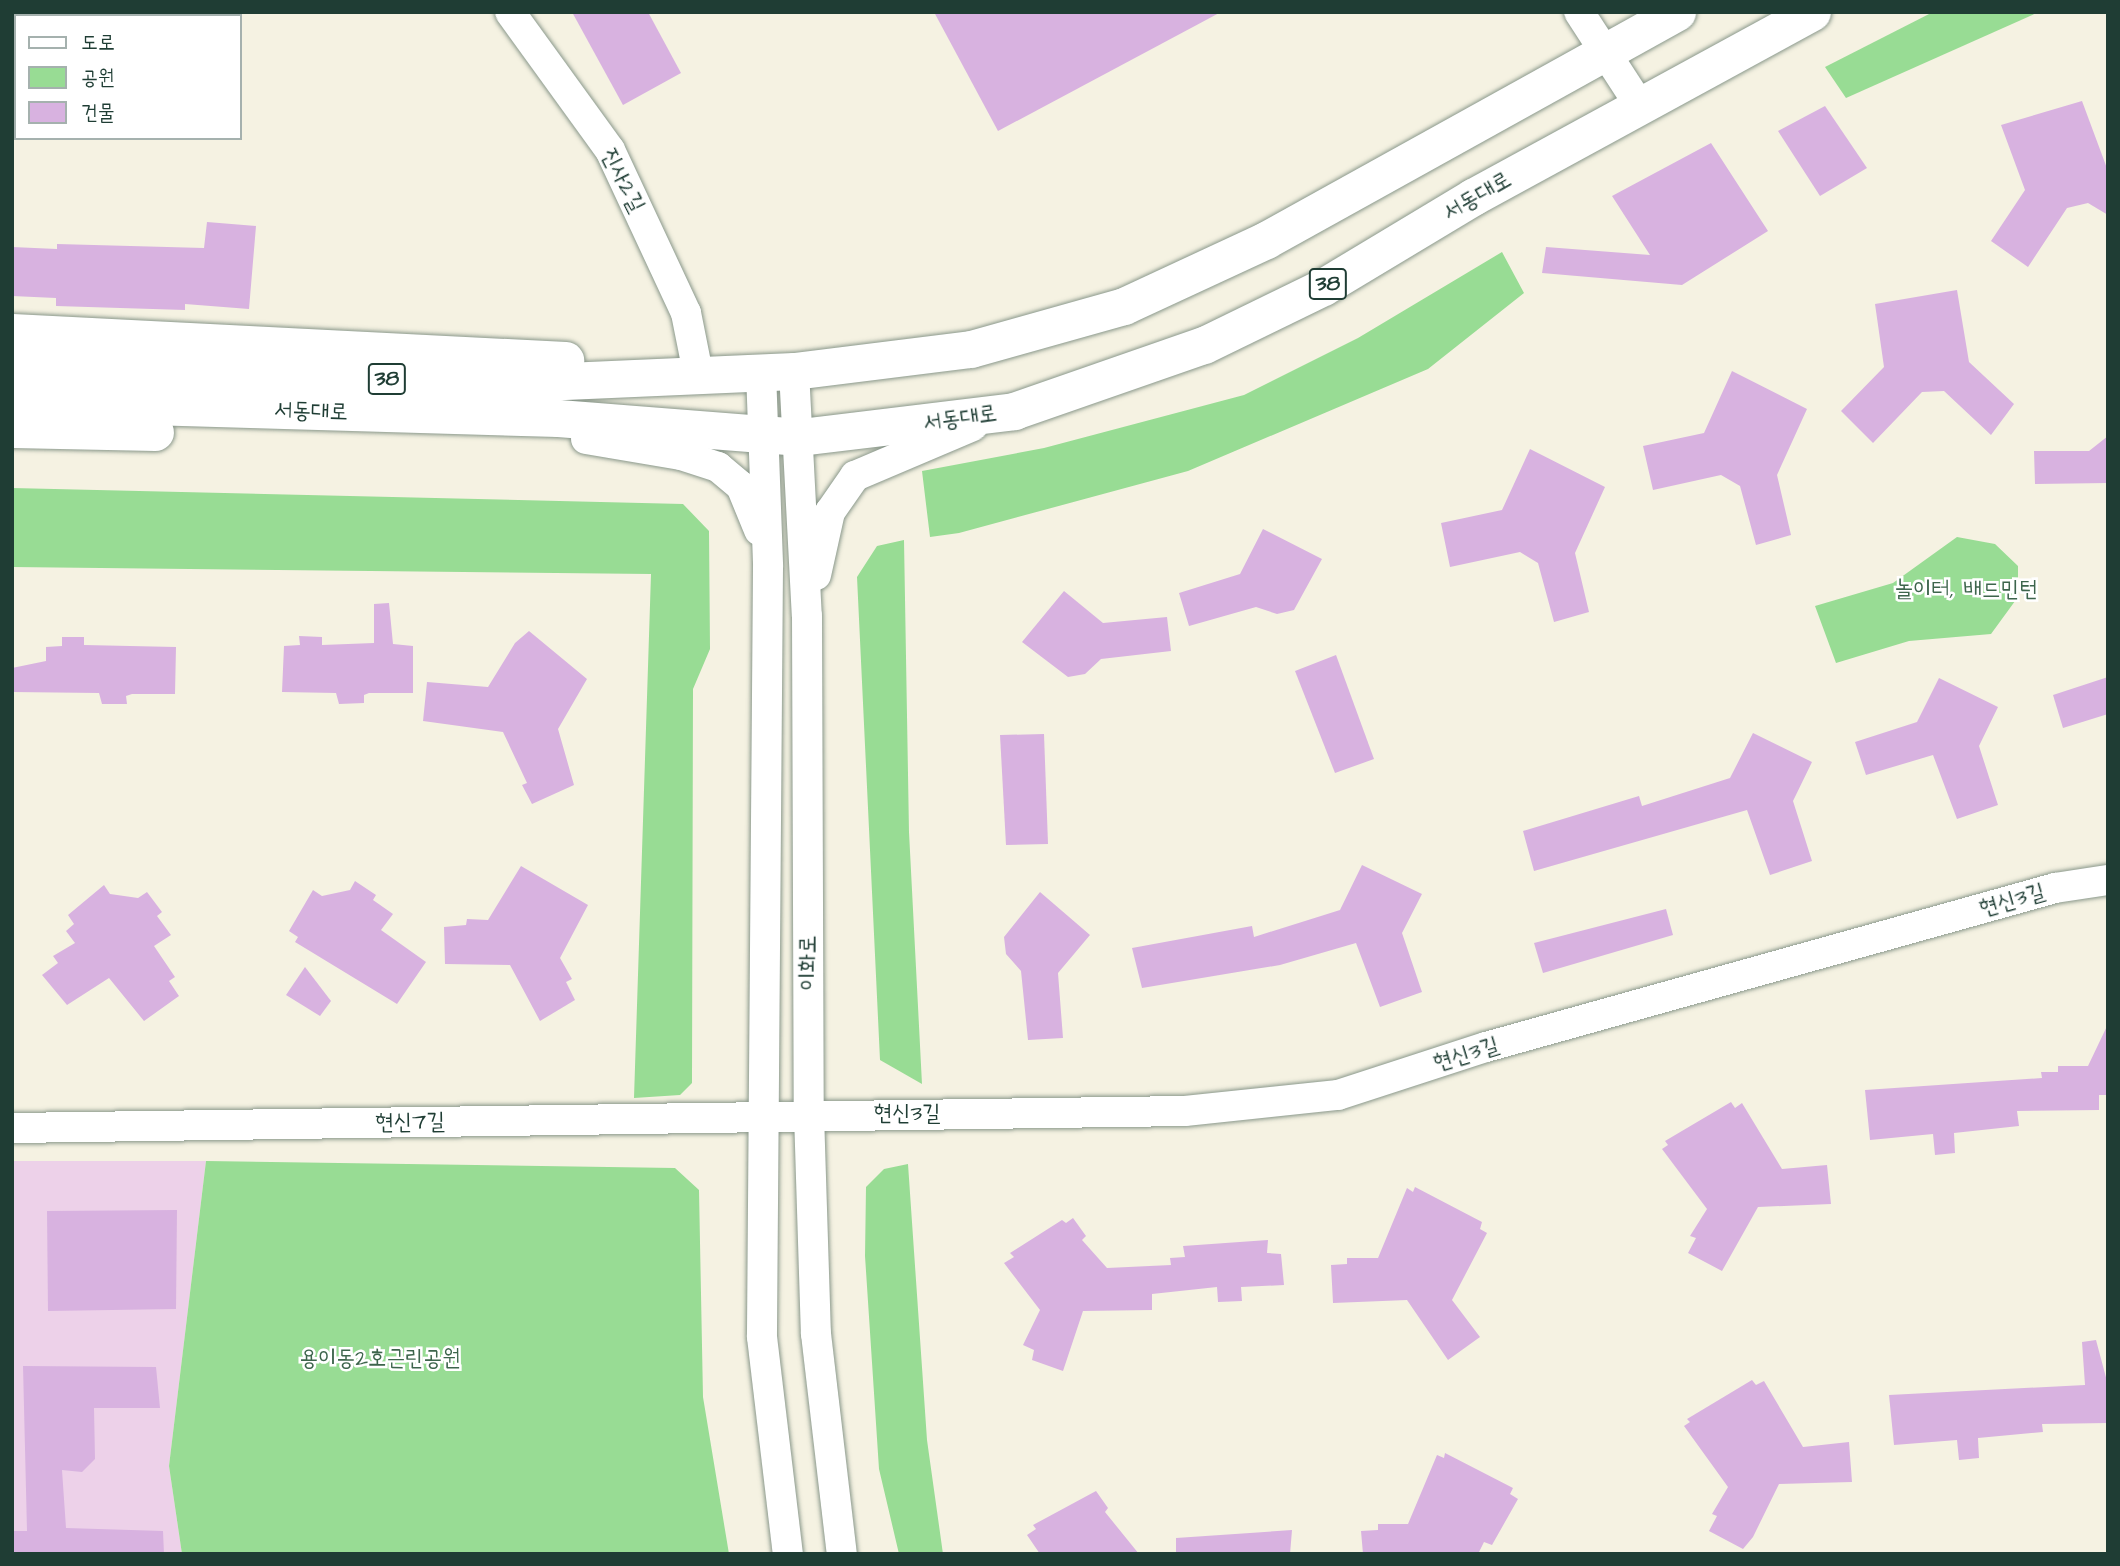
<!DOCTYPE html>
<html>
<head>
<meta charset="utf-8">
<style>
	body { margin:0 }
	#map { position:relative; width:2120px; height:1566px; overflow:hidden; background:#f5f2e2; font-family:"Architects Daughter","Poor Story",sans-serif }
	div>[style] { position:absolute }
	.built>* { inset:0; background:#edd1e9 }
	.green>* { inset:0; background:#98dc94 }
	.building>* { inset:0; background:#d8b2e0 }
	.roads { filter:drop-shadow(0 0 2px #8a988b) drop-shadow(0 0 2px #8a988b) }
	.minor>* { height:30px; margin:-15px; padding:0 15px; transform-origin:15px; border-radius:15px; background:#fff }
	.major>* { height:37px; margin:-18.5px; padding:0 18.5px; transform-origin:18.5px; border-radius:18.5px; background:#fff }
	span { translate:-50% -50%; white-space:nowrap; text-align:center; line-height:1.15; -webkit-text-stroke:5px #fff; paint-order:stroke }
	.shield-label span { padding:2px 5px; background:#fff; border:2px solid; border-radius:5px; -webkit-text-stroke-width:0 }
	.shield-label { font-size:21px; color:#1f3d34; font-weight:700 }
	.street-label { font-size:23px; color:#1f3d34 }
	.park-label { font-size:23px; color:#3d654c }
	.frame { position:absolute; inset:0; border:14px solid #1f3d34; pointer-events:none }
	.legend { position:absolute; left:14px; top:14px; width:228px; height:126px; box-sizing:border-box; background:#fff; border:2px solid #a5b1ae; margin:0; padding:9px 12px; list-style:none; font-size:21px; color:#1f3d34 }
	.legend li { display:flex; align-items:center; gap:14px; height:35px }
	.legend b { width:35px; border:2px solid #a5b1ae }
</style>
</head>
<body>
<div id="map">
	<div class="built">
		<i style="clip-path:polygon(12px 1161px,206px 1161px,169px 1466px,182px 1554px,12px 1554px)"></i>
	</div>
	<div class="green">
		<i style="clip-path:polygon(1933px 12px,2039px 12px,1846px 98px,1825px 67px)"></i>
		<i style="clip-path:polygon(1502px 252px,1524px 293px,1428px 369px,1188px 471px,959px 533px,930px 537px,922px 471px,1044px 448px,1244px 395px,1358px 338px)"></i>
		<i style="clip-path:polygon(12px 488px,683px 504px,709px 531px,710px 649px,693px 689px,692px 1083px,680px 1095px,634px 1098px,651px 574px,12px 567px)"></i>
		<i style="clip-path:polygon(1957px 537px,1995px 544px,2018px 566px,2018px 597px,1991px 634px,1909px 641px,1836px 663px,1815px 606px,1893px 583px)"></i>
		<i style="clip-path:polygon(904px 540px,909px 832px,922px 1084px,880px 1060px,857px 577px,877px 546px)"></i>
		<i style="clip-path:polygon(206px 1161px,675px 1168px,699px 1190px,703px 1397px,729px 1554px,182px 1554px,169px 1466px)"></i>
		<i style="clip-path:polygon(908px 1164px,927px 1440px,943px 1554px,899px 1554px,879px 1469px,865px 1256px,866px 1187px,884px 1169px)"></i>
	</div>
	<div class="building">
		<i style="clip-path:polygon(572px 12px,648px 12px,681px 73px,623px 105px)"></i>
		<i style="clip-path:polygon(934px 12px,1221px 12px,998px 131px)"></i>
		<i style="clip-path:polygon(2082px 101px,2108px 171px,2108px 215px,2088px 203px,2067px 208px,2028px 267px,1991px 241px,2025px 190px,2001px 125px)"></i>
		<i style="clip-path:polygon(1825px 106px,1867px 168px,1820px 196px,1778px 131px)"></i>
		<i style="clip-path:polygon(1711px 143px,1768px 231px,1682px 285px,1542px 273px,1546px 247px,1650px 255px,1612px 196px)"></i>
		<i style="clip-path:polygon(207px 222px,256px 226px,249px 309px,185px 304px,185px 310px,56px 306px,56px 298px,12px 296px,12px 247px,57px 249px,57px 244px,204px 248px)"></i>
		<i style="clip-path:polygon(1957px 290px,1969px 362px,2014px 404px,1991px 435px,1944px 391px,1922px 392px,1873px 443px,1841px 411px,1884px 367px,1875px 304px)"></i>
		<i style="clip-path:polygon(1732px 371px,1807px 409px,1777px 475px,1791px 535px,1756px 545px,1740px 486px,1721px 475px,1653px 490px,1643px 446px,1704px 433px)"></i>
		<i style="clip-path:polygon(2108px 436px,2108px 483px,2035px 484px,2034px 451px,2089px 451px)"></i>
		<i style="clip-path:polygon(1530px 449px,1605px 487px,1575px 553px,1589px 612px,1554px 622px,1538px 563px,1520px 552px,1450px 567px,1441px 523px,1502px 510px)"></i>
		<i style="clip-path:polygon(1263px 529px,1322px 559px,1294px 610px,1277px 614px,1256px 607px,1189px 626px,1179px 593px,1240px 574px)"></i>
		<i style="clip-path:polygon(1064px 591px,1103px 623px,1167px 617px,1171px 651px,1101px 659px,1085px 674px,1068px 677px,1022px 642px)"></i>
		<i style="clip-path:polygon(389px 603px,393px 644px,413px 646px,413px 693px,369px 693px,364px 695px,364px 703px,339px 704px,336px 693px,282px 692px,284px 646px,300px 645px,299px 636px,322px 637px,322px 645px,374px 643px,374px 604px)"></i>
		<i style="clip-path:polygon(529px 631px,587px 679px,558px 729px,574px 785px,532px 804px,522px 785px,527px 783px,503px 732px,423px 721px,427px 682px,488px 687px,515px 643px)"></i>
		<i style="clip-path:polygon(62px 637px,84px 637px,84px 645px,176px 647px,175px 694px,132px 694px,126px 696px,127px 704px,102px 704px,99px 693px,12px 692px,12px 668px,46px 661px,46px 647px,62px 646px)"></i>
		<i style="clip-path:polygon(1336px 655px,1374px 759px,1335px 773px,1295px 671px)"></i>
		<i style="clip-path:polygon(2108px 677px,2108px 714px,2063px 728px,2053px 695px)"></i>
		<i style="clip-path:polygon(1939px 678px,1998px 707px,1979px 746px,1998px 805px,1957px 819px,1933px 755px,1866px 775px,1855px 742px,1917px 722px)"></i>
		<i style="clip-path:polygon(1753px 733px,1812px 762px,1793px 801px,1812px 861px,1770px 875px,1747px 810px,1534px 871px,1523px 831px,1639px 796px,1642px 806px,1730px 778px)"></i>
		<i style="clip-path:polygon(1044px 734px,1048px 844px,1006px 845px,1000px 735px)"></i>
		<i style="clip-path:polygon(1362px 865px,1422px 894px,1402px 933px,1422px 992px,1380px 1007px,1356px 943px,1280px 965px,1142px 988px,1132px 948px,1252px 926px,1254px 937px,1340px 910px)"></i>
		<i style="clip-path:polygon(521px 866px,588px 905px,560px 958px,572px 979px,566px 982px,575px 1000px,540px 1021px,510px 965px,445px 964px,444px 927px,466px 925px,467px 919px,488px 920px)"></i>
		<i style="clip-path:polygon(355px 881px,376px 895px,373px 900px,393px 914px,381px 930px,426px 962px,397px 1004px,295px 942px,298px 937px,289px 931px,313px 890px,322px 896px,350px 890px)"></i>
		<i style="clip-path:polygon(104px 885px,110px 894px,138px 898px,147px 892px,162px 912px,157px 916px,171px 935px,154px 946px,175px 977px,169px 981px,179px 996px,144px 1021px,109px 978px,67px 1005px,42px 975px,58px 963px,53px 956px,75px 943px,66px 931px,74px 924px,68px 915px)"></i>
		<i style="clip-path:polygon(1040px 892px,1090px 935px,1058px 973px,1063px 1038px,1028px 1040px,1021px 971px,1006px 954px,1004px 937px)"></i>
		<i style="clip-path:polygon(1666px 909px,1673px 935px,1543px 973px,1534px 943px)"></i>
		<i style="clip-path:polygon(305px 967px,331px 1001px,320px 1016px,286px 995px)"></i>
		<i style="clip-path:polygon(2108px 1024px,2108px 1095px,2099px 1095px,2099px 1110px,2017px 1111px,2019px 1126px,1954px 1133px,1955px 1153px,1935px 1155px,1933px 1134px,1870px 1140px,1865px 1090px,2042px 1078px,2041px 1072px,2058px 1072px,2058px 1066px,2088px 1066px)"></i>
		<i style="clip-path:polygon(1731px 1102px,1735px 1108px,1742px 1103px,1782px 1169px,1827px 1165px,1831px 1204px,1758px 1207px,1722px 1271px,1688px 1253px,1696px 1238px,1690px 1236px,1707px 1209px,1662px 1149px,1668px 1145px,1665px 1141px)"></i>
		<i style="clip-path:polygon(1415px 1187px,1482px 1222px,1480px 1229px,1487px 1233px,1452px 1300px,1480px 1337px,1448px 1360px,1407px 1300px,1333px 1303px,1331px 1265px,1347px 1264px,1347px 1258px,1378px 1258px,1407px 1188px,1413px 1192px)"></i>
		<i style="clip-path:polygon(177px 1210px,176px 1309px,48px 1311px,47px 1211px)"></i>
		<i style="clip-path:polygon(1073px 1218px,1086px 1236px,1082px 1240px,1107px 1268px,1171px 1265px,1170px 1258px,1185px 1257px,1183px 1246px,1268px 1240px,1267px 1253px,1281px 1254px,1284px 1285px,1241px 1287px,1242px 1301px,1218px 1302px,1217px 1287px,1152px 1294px,1152px 1310px,1083px 1311px,1063px 1371px,1032px 1360px,1034px 1350px,1023px 1345px,1040px 1310px,1004px 1263px,1014px 1257px,1010px 1253px,1062px 1220px,1066px 1223px)"></i>
		<i style="clip-path:polygon(2096px 1340px,2108px 1385px,2108px 1423px,2042px 1424px,2043px 1432px,1978px 1438px,1979px 1458px,1959px 1460px,1957px 1440px,1894px 1445px,1889px 1395px,2085px 1385px,2082px 1342px)"></i>
		<i style="clip-path:polygon(23px 1366px,156px 1367px,160px 1408px,94px 1408px,95px 1459px,82px 1472px,62px 1470px,66px 1528px,163px 1531px,164px 1554px,12px 1554px,12px 1531px,27px 1531px)"></i>
		<i style="clip-path:polygon(1752px 1380px,1756px 1385px,1764px 1381px,1803px 1447px,1849px 1442px,1852px 1482px,1779px 1484px,1753px 1537px,1743px 1549px,1709px 1531px,1717px 1516px,1712px 1514px,1728px 1487px,1684px 1426px,1690px 1422px,1687px 1419px)"></i>
		<i style="clip-path:polygon(1445px 1453px,1513px 1488px,1510px 1494px,1518px 1499px,1492px 1545px,1484px 1542px,1478px 1554px,1363px 1554px,1361px 1531px,1378px 1530px,1378px 1524px,1408px 1524px,1437px 1455px,1444px 1458px)"></i>
		<i style="clip-path:polygon(1096px 1491px,1108px 1508px,1105px 1512px,1139px 1554px,1040px 1554px,1027px 1535px,1036px 1529px,1033px 1525px)"></i>
		<i style="clip-path:polygon(1292px 1530px,1290px 1554px,1176px 1554px,1176px 1538px)"></i>
	</div>
	<div class="roads">
		<div class="minor">
			<i style="left:510px;top:12px;width:170px;rotate:54.1deg"></i>
			<i style="left:610px;top:150px;width:180px;rotate:65deg"></i>
			<i style="left:686px;top:313px;width:56px;rotate:78.7deg"></i>
			<i style="left:1579px;top:12px;width:112px;rotate:57deg"></i>
			<i style="left:794px;top:371px;width:245px;rotate:87deg"></i>
			<i style="left:807px;top:616px;width:498px;rotate:89.8deg"></i>
			<i style="left:809px;top:1114px;width:220px;rotate:88.2deg"></i>
			<i style="left:816px;top:1334px;width:222px;rotate:83.3deg"></i>
			<i style="left:761px;top:372px;width:195px;rotate:87.9deg"></i>
			<i style="left:768px;top:567px;width:770px;rotate:90.45deg"></i>
			<i style="left:762px;top:1337px;width:219px;rotate:83.2deg"></i>
			<i style="left:586px;top:439px;width:96px;rotate:9.6deg"></i>
			<i style="left:681px;top:455px;width:39px;rotate:18deg"></i>
			<i style="left:718px;top:467px;width:30px;rotate:40deg"></i>
			<i style="left:741px;top:486px;width:48px;rotate:67.8deg"></i>
			<i style="left:816px;top:575px;width:65px;rotate:-77.5deg"></i>
			<i style="left:830px;top:512px;width:44px;rotate:-55.2deg"></i>
			<i style="left:855px;top:476px;width:128px;rotate:-23deg"></i>
			<i style="left:12px;top:1128px;width:1173px;rotate:-0.83deg"></i>
			<i style="left:1185px;top:1111px;width:154px;rotate:-6deg"></i>
			<i style="left:1338px;top:1095px;width:156px;rotate:-18deg"></i>
			<i style="left:1486px;top:1047px;width:591px;rotate:-15.61deg"></i>
			<i style="left:2055px;top:888px;width:54px;rotate:-8.6deg"></i>
		</div>
		<div class="major">
			<i style="left:12px;top:332px;width:554px;rotate:2.9deg"></i>
			<i style="left:12px;top:368px;width:483px;rotate:1.9deg"></i>
			<i style="left:495px;top:384px;width:299px;rotate:-2.5deg"></i>
			<i style="left:794px;top:371px;width:178px;rotate:-7.1deg"></i>
			<i style="left:971px;top:349px;width:159px;rotate:-15.7deg"></i>
			<i style="left:1124px;top:306px;width:157px;rotate:-24.9deg"></i>
			<i style="left:1266px;top:240px;width:470px;rotate:-29deg"></i>
			<i style="left:12px;top:402px;width:546px;rotate:1.68deg"></i>
			<i style="left:558px;top:418px;width:243px;rotate:4.5deg"></i>
			<i style="left:800px;top:437px;width:216px;rotate:-6.9deg"></i>
			<i style="left:1014px;top:411px;width:201px;rotate:-19.2deg"></i>
			<i style="left:1204px;top:345px;width:132px;rotate:-26deg"></i>
			<i style="left:1323px;top:287px;width:175px;rotate:-31deg"></i>
			<i style="left:1473px;top:197px;width:386px;rotate:-28.6deg"></i>
			<i style="left:12px;top:429px;width:143px;rotate:1.2deg"></i>
		</div>
	</div>
	<div class="shield-label">
		<span style="left:1328px;top:284px">38</span>
		<span style="left:387px;top:379px">38</span>
	</div>
	<div class="street-label">
		<span style="left:623px;top:180px;rotate:63deg">진사2길</span>
		<span style="left:1477px;top:196px;rotate:-30deg">서동대로</span>
		<span style="left:311px;top:411px;rotate:2deg">서동대로</span>
		<span style="left:960px;top:418px;rotate:-8deg">서동대로</span>
		<span style="left:2012px;top:900px;rotate:-16deg">현신3길</span>
		<span style="left:808px;top:963px;rotate:-90deg">이화로</span>
		<span style="left:1466px;top:1054px;rotate:-17deg">현신3길</span>
		<span style="left:907px;top:1113px">현신3길</span>
		<span style="left:410px;top:1122px;rotate:-1deg">현신7길</span>
	</div>
	<div class="park-label">
		<span style="left:1966px;top:589px">놀이터, 배드민턴</span>
		<span style="left:380px;top:1358px">용이동2호근린공원</span>
	</div>
	<div class="frame"></div>
	<ul class="legend">
	<li><b style="height:9px;background:#fff"></b>도로</li>
	<li><b style="height:19px;background:#98dc94"></b>공원</li>
	<li><b style="height:19px;background:#d8b2e0"></b>건물</li>
	</ul>
</div>
</body>
</html>
